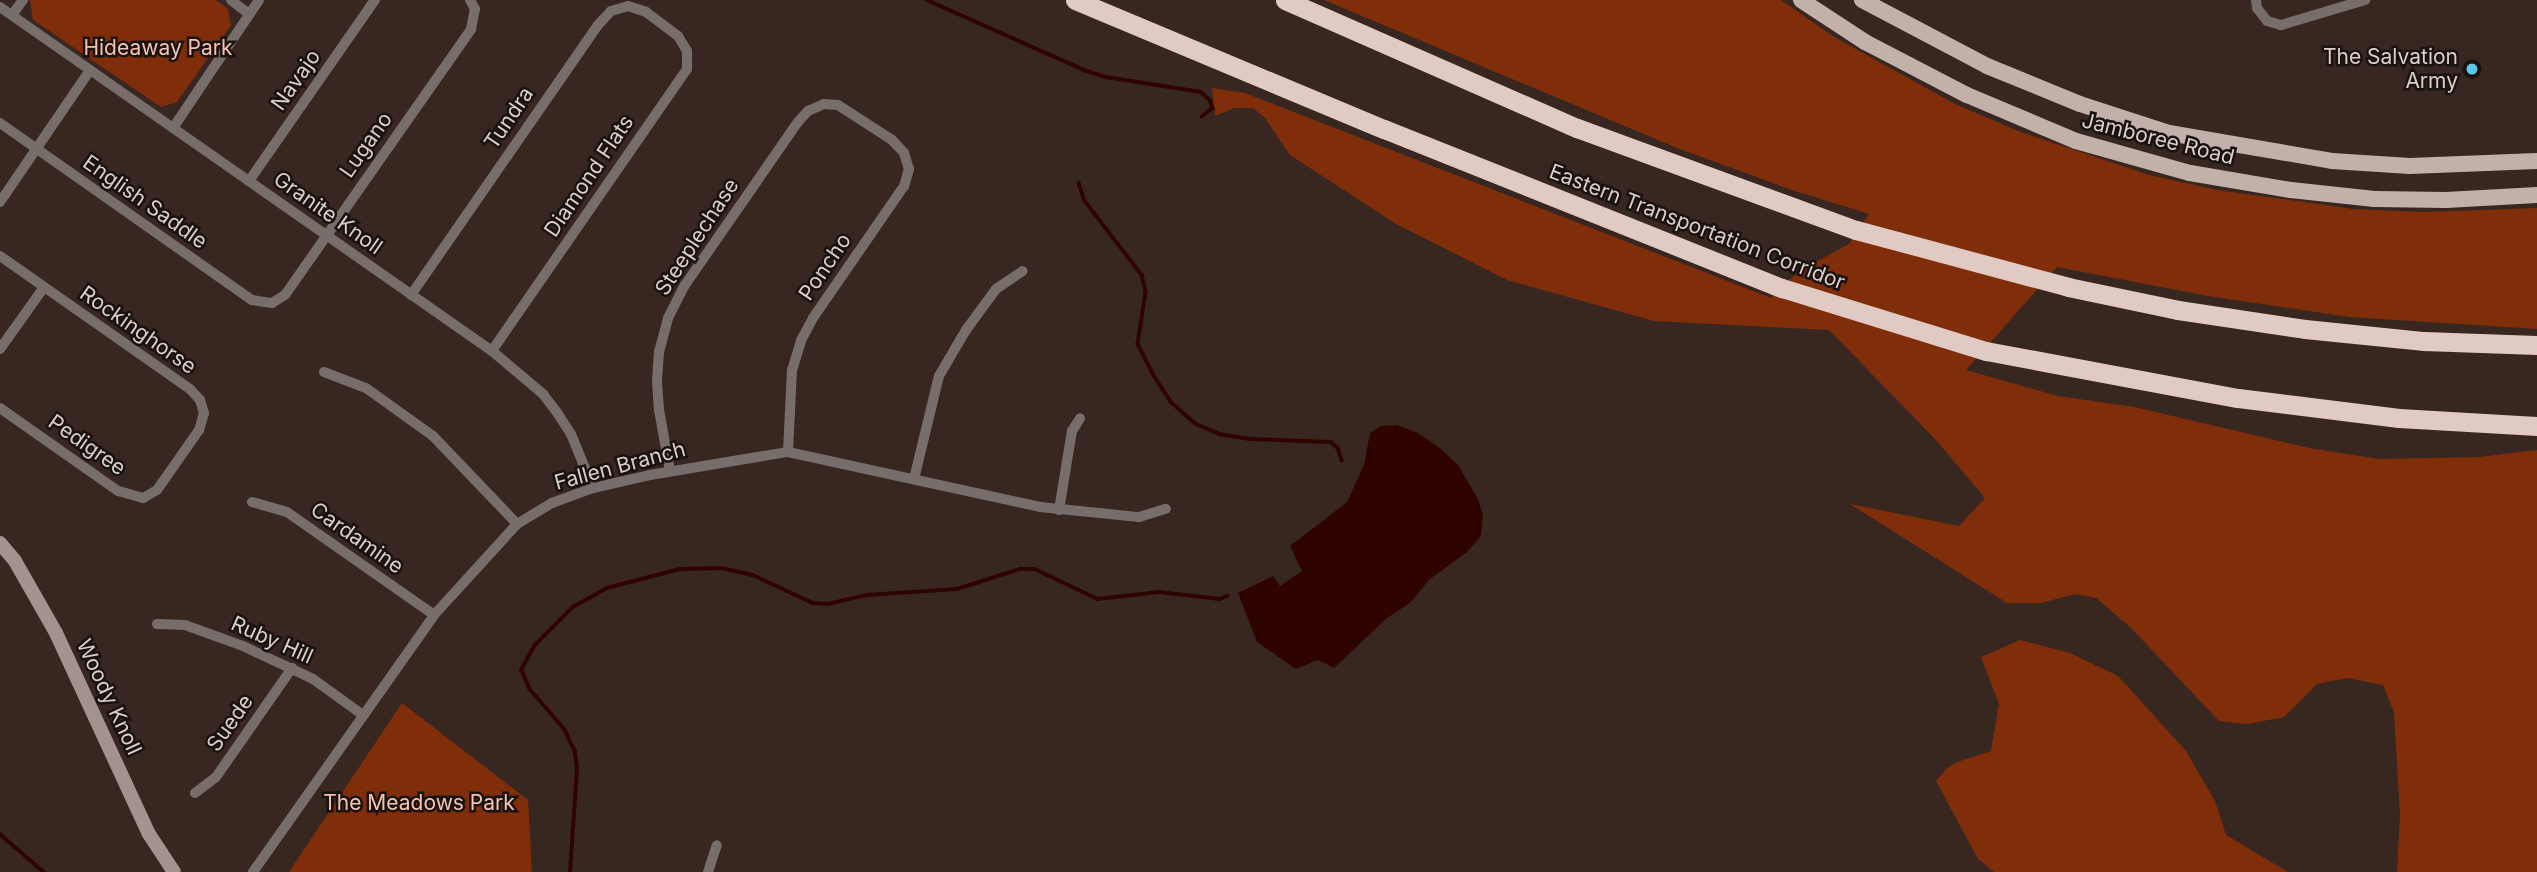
<!DOCTYPE html>
<html>
<head>
<meta charset="utf-8">
<style>
	body { margin:0 }
	#map { position:relative; width:2537px; height:872px; overflow:hidden; background:#382721; font-family:Inter,sans-serif }
	div>[style] { position:absolute }
	.green>* { inset:0; background:#802d0a }
	.water>* { inset:0; background:#2f0400 }
	.stream>* { height:3.5px; margin:-1.75px; padding:0 1.75px; transform-origin:1.75px; border-radius:1.75px; background:#2f0400 }
	.street>* { height:10px; margin:-5px; padding:0 5px; transform-origin:5px; border-radius:5px; background:#776e6b }
	.secondary>* { height:14px; margin:-7px; padding:0 7px; transform-origin:7px; border-radius:7px; background:#a2938f }
	.primary>* { height:16px; margin:-8px; padding:0 8px; transform-origin:8px; border-radius:8px; background:#c3b0aa }
	.highway>* { height:19px; margin:-9.5px; padding:0 9.5px; transform-origin:9.5px; border-radius:9.5px; background:#e1cac3 }
	.dots>* { width:19px; height:19px; translate:-50% -50%; box-sizing:border-box; border:4px solid #1a120f; border-radius:50% }
	span { translate:-50% -50%; white-space:nowrap; text-align:center; line-height:1.15; -webkit-text-stroke:5px #1a120f; paint-order:stroke }
	.park-label { font-size:21px; color:#f4c2b1 }
	.poi-label { font-size:21px; color:#dacecb }
	.right { translate:-100% -50%; text-align:right }
	.street-label { font-size:21px; color:#dacecb }
</style>
</head>
<body>
<div id="map">
	<div class="green">
		<i style="clip-path:polygon(30px 0,216px 0,228px 9px,231px 25px,177px 102px,161px 107px,33px 20px)"></i>
		<i style="clip-path:polygon(1324px 0,1781px 0,1834px 37px,1955px 104px,2018px 131px,2149px 175px,2217px 190px,2354px 209px,2423px 212px,2537px 208px,2537px 329px,2349px 317px,2208px 296px,2057px 267px,1966px 370px,2058px 396px,2134px 407px,2309px 448px,2379px 459px,2479px 457px,2537px 450px,2537px 872px,2397px 872px,2400px 815px,2394px 712px,2383px 685px,2347px 678px,2317px 684px,2284px 717px,2247px 724px,2219px 721px,2131px 628px,2096px 598px,2075px 594px,2041px 603px,2007px 603px,1850px 504px,1959px 526px,1985px 498px,1935px 439px,1829px 330px,1654px 321px,1507px 280px,1396px 224px,1290px 155px,1264px 117px,1253px 108px,1234px 108px,1215px 116px,1212px 88px,1245px 93px,1771px 298px,1799px 271px,1849px 244px,1869px 214px,1792px 190px,1677px 148px)"></i>
		<i style="clip-path:polygon(2020px 640px,2070px 653px,2118px 676px,2186px 751px,2215px 801px,2226px 835px,2288px 872px,1994px 872px,1978px 859px,1936px 781px,1946px 769px,1957px 762px,1991px 751px,1999px 704px,1981px 657px)"></i>
		<i style="clip-path:polygon(402px 703px,528px 800px,532px 872px,289px 872px)"></i>
	</div>
	<div class="water">
		<i style="clip-path:polygon(1397px 425px,1418px 433px,1441px 449px,1458px 465px,1478px 499px,1483px 515px,1481px 536px,1467px 552px,1430px 579px,1410px 603px,1387px 618px,1334px 668px,1318px 660px,1296px 669px,1257px 642px,1238px 593px,1273px 576px,1280px 586px,1302px 571px,1290px 546px,1347px 502px,1364px 465px,1370px 433px,1381px 426px)"></i>
	</div>
	<div class="stream">
		<i style="left:927px;top:0;width:172px;rotate:24deg"></i>
		<i style="left:1084px;top:70px;width:23px;rotate:18deg"></i>
		<i style="left:1106px;top:77px;width:96px;rotate:9deg"></i>
		<i style="left:1201px;top:92px;width:12px;rotate:42deg"></i>
		<i style="left:1210px;top:100px;width:9px;rotate:69deg"></i>
		<i style="left:1213px;top:108px;width:14px;rotate:141deg"></i>
		<i style="left:1079px;top:183px;width:19px;rotate:72deg"></i>
		<i style="left:1085px;top:201px;width:93px;rotate:52.4deg"></i>
		<i style="left:1142px;top:275px;width:18px;rotate:77deg"></i>
		<i style="left:1146px;top:293px;width:52px;rotate:98.9deg"></i>
		<i style="left:1138px;top:344px;width:37px;rotate:63deg"></i>
		<i style="left:1155px;top:377px;width:30px;rotate:57deg"></i>
		<i style="left:1171px;top:402px;width:33px;rotate:41deg"></i>
		<i style="left:1196px;top:424px;width:25px;rotate:23deg"></i>
		<i style="left:1219px;top:434px;width:30px;rotate:9deg"></i>
		<i style="left:1249px;top:439px;width:82px;rotate:2.1deg"></i>
		<i style="left:1331px;top:442px;width:9px;rotate:41deg"></i>
		<i style="left:1338px;top:448px;width:13px;rotate:72deg"></i>
		<i style="left:0;top:834px;width:58px;rotate:40.8deg"></i>
		<i style="left:570px;top:872px;width:103px;rotate:-86.1deg"></i>
		<i style="left:577px;top:769px;width:17px;rotate:-97deg"></i>
		<i style="left:575px;top:752px;width:25px;rotate:-116deg"></i>
		<i style="left:564px;top:729px;width:52px;rotate:-131.1deg"></i>
		<i style="left:530px;top:690px;width:22px;rotate:-114deg"></i>
		<i style="left:521px;top:670px;width:29px;rotate:-61deg"></i>
		<i style="left:535px;top:645px;width:54px;rotate:-45deg"></i>
		<i style="left:573px;top:607px;width:39px;rotate:-29deg"></i>
		<i style="left:607px;top:588px;width:75px;rotate:-14.6deg"></i>
		<i style="left:680px;top:569px;width:42px;rotate:-1.4deg"></i>
		<i style="left:722px;top:568px;width:32px;rotate:13deg"></i>
		<i style="left:753px;top:575px;width:66px;rotate:25deg"></i>
		<i style="left:813px;top:603px;width:15px;rotate:4deg"></i>
		<i style="left:828px;top:604px;width:40px;rotate:-13deg"></i>
		<i style="left:867px;top:595px;width:90px;rotate:-3.8deg"></i>
		<i style="left:957px;top:589px;width:66px;rotate:-17.6deg"></i>
		<i style="left:1020px;top:569px;width:15px"></i>
		<i style="left:1035px;top:569px;width:70px;rotate:25.5deg"></i>
		<i style="left:1098px;top:599px;width:61px;rotate:-6.5deg"></i>
		<i style="left:1159px;top:592px;width:61px;rotate:6.5deg"></i>
		<i style="left:1220px;top:599px;width:8px;rotate:-23deg"></i>
	</div>
	<div class="street">
		<i style="left:231px;top:0;width:23px;rotate:38deg"></i>
		<i style="left:2256px;top:0;width:8px;rotate:83deg"></i>
		<i style="left:2257px;top:8px;width:16px;rotate:52deg"></i>
		<i style="left:2267px;top:21px;width:15px;rotate:16deg"></i>
		<i style="left:2281px;top:25px;width:88px;rotate:-16.6deg"></i>
		<i style="left:0;top:7px;width:600px;rotate:34.96deg"></i>
		<i style="left:492px;top:351px;width:67px;rotate:40.1deg"></i>
		<i style="left:543px;top:394px;width:21px;rotate:53deg"></i>
		<i style="left:556px;top:411px;width:27px;rotate:57deg"></i>
		<i style="left:571px;top:434px;width:58px;rotate:67.8deg"></i>
		<i style="left:12px;top:15px;width:19px;rotate:-54deg"></i>
		<i style="left:0;top:123px;width:308px;rotate:35.1deg"></i>
		<i style="left:252px;top:300px;width:20px;rotate:9deg"></i>
		<i style="left:272px;top:303px;width:15px;rotate:-32deg"></i>
		<i style="left:285px;top:295px;width:325px;rotate:-55deg"></i>
		<i style="left:471px;top:29px;width:20px;rotate:-79deg"></i>
		<i style="left:475px;top:9px;width:10px;rotate:-119deg"></i>
		<i style="left:173px;top:128px;width:154px;rotate:-56.1deg"></i>
		<i style="left:249px;top:181px;width:221px;rotate:-55.2deg"></i>
		<i style="left:0;top:202px;width:160px;rotate:-55.7deg"></i>
		<i style="left:0;top:256px;width:232px;rotate:35deg"></i>
		<i style="left:190px;top:389px;width:15px;rotate:48deg"></i>
		<i style="left:200px;top:400px;width:14px;rotate:73deg"></i>
		<i style="left:204px;top:413px;width:18px;rotate:106deg"></i>
		<i style="left:199px;top:430px;width:73px;rotate:125deg"></i>
		<i style="left:157px;top:490px;width:16px;rotate:150deg"></i>
		<i style="left:143px;top:498px;width:26px;rotate:-164deg"></i>
		<i style="left:118px;top:491px;width:144px;rotate:-144.9deg"></i>
		<i style="left:411px;top:295px;width:328px;rotate:-55.3deg"></i>
		<i style="left:598px;top:25px;width:19px;rotate:-47deg"></i>
		<i style="left:611px;top:11px;width:18px;rotate:-16deg"></i>
		<i style="left:628px;top:6px;width:19px;rotate:18deg"></i>
		<i style="left:646px;top:12px;width:40px;rotate:37deg"></i>
		<i style="left:678px;top:36px;width:17px;rotate:59deg"></i>
		<i style="left:687px;top:51px;width:18px;rotate:90deg"></i>
		<i style="left:687px;top:69px;width:343px;rotate:124.7deg"></i>
		<i style="left:0;top:349px;width:76px;rotate:-54.6deg"></i>
		<i style="left:324px;top:372px;width:45px;rotate:20.9deg"></i>
		<i style="left:366px;top:388px;width:82px;rotate:35.6deg"></i>
		<i style="left:433px;top:436px;width:122px;rotate:46.3deg"></i>
		<i style="left:670px;top:471px;width:62px;rotate:-100.2deg"></i>
		<i style="left:659px;top:410px;width:30px;rotate:-94deg"></i>
		<i style="left:657px;top:380px;width:28px;rotate:-86deg"></i>
		<i style="left:659px;top:352px;width:35px;rotate:-75deg"></i>
		<i style="left:668px;top:318px;width:37px;rotate:-63deg"></i>
		<i style="left:685px;top:285px;width:198px;rotate:-55.3deg"></i>
		<i style="left:798px;top:122px;width:15px;rotate:-48deg"></i>
		<i style="left:808px;top:111px;width:17px;rotate:-24deg"></i>
		<i style="left:824px;top:104px;width:14px;rotate:4deg"></i>
		<i style="left:838px;top:105px;width:64px;rotate:32.9deg"></i>
		<i style="left:892px;top:140px;width:18px;rotate:47deg"></i>
		<i style="left:904px;top:153px;width:17px;rotate:73deg"></i>
		<i style="left:909px;top:169px;width:18px;rotate:106deg"></i>
		<i style="left:904px;top:186px;width:160px;rotate:124.6deg"></i>
		<i style="left:813px;top:318px;width:26px;rotate:118deg"></i>
		<i style="left:801px;top:341px;width:30px;rotate:107deg"></i>
		<i style="left:792px;top:370px;width:82px;rotate:92.8deg"></i>
		<i style="left:914px;top:479px;width:106px;rotate:-76.4deg"></i>
		<i style="left:939px;top:376px;width:53px;rotate:-59.6deg"></i>
		<i style="left:966px;top:330px;width:51px;rotate:-53.8deg"></i>
		<i style="left:996px;top:289px;width:32px;rotate:-34deg"></i>
		<i style="left:252px;top:502px;width:36px;rotate:16deg"></i>
		<i style="left:287px;top:512px;width:179px;rotate:35deg"></i>
		<i style="left:1059px;top:510px;width:80px;rotate:-80.7deg"></i>
		<i style="left:1072px;top:431px;width:15px;rotate:-58deg"></i>
		<i style="left:157px;top:624px;width:28px;rotate:2deg"></i>
		<i style="left:185px;top:625px;width:62px;rotate:19.9deg"></i>
		<i style="left:243px;top:646px;width:77px;rotate:25.2deg"></i>
		<i style="left:313px;top:679px;width:62px;rotate:35.8deg"></i>
		<i style="left:195px;top:793px;width:26px;rotate:-37deg"></i>
		<i style="left:216px;top:777px;width:133px;rotate:-55.1deg"></i>
		<i style="left:253px;top:872px;width:314px;rotate:-54.8deg"></i>
		<i style="left:434px;top:615px;width:123px;rotate:-47.6deg"></i>
		<i style="left:517px;top:524px;width:41px;rotate:-31deg"></i>
		<i style="left:552px;top:503px;width:44px;rotate:-20.1deg"></i>
		<i style="left:593px;top:488px;width:58px;rotate:-12.8deg"></i>
		<i style="left:650px;top:475px;width:140px;rotate:-9.5deg"></i>
		<i style="left:788px;top:452px;width:258px;rotate:12.3deg"></i>
		<i style="left:1040px;top:507px;width:100px;rotate:5.8deg"></i>
		<i style="left:1139px;top:517px;width:28px;rotate:-17deg"></i>
		<i style="left:708px;top:872px;width:28px;rotate:-72deg"></i>
	</div>
	<div class="secondary">
		<i style="left:0;top:543px;width:23px;rotate:50deg"></i>
		<i style="left:15px;top:561px;width:83px;rotate:60.3deg"></i>
		<i style="left:56px;top:633px;width:221px;rotate:65.2deg"></i>
		<i style="left:149px;top:834px;width:45px;rotate:56.7deg"></i>
	</div>
	<div class="primary">
		<i style="left:1801px;top:0;width:77px;rotate:33.3deg"></i>
		<i style="left:1865px;top:42px;width:115px;rotate:27.5deg"></i>
		<i style="left:1967px;top:95px;width:118px;rotate:22.9deg"></i>
		<i style="left:2076px;top:141px;width:118px;rotate:15.7deg"></i>
		<i style="left:2190px;top:173px;width:102px;rotate:9.6deg"></i>
		<i style="left:2291px;top:190px;width:84px;rotate:6.1deg"></i>
		<i style="left:2375px;top:199px;width:71px;rotate:0.8deg"></i>
		<i style="left:2446px;top:200px;width:91px;rotate:-3.1deg"></i>
		<i style="left:1862px;top:0;width:141px;rotate:27.8deg"></i>
		<i style="left:1987px;top:66px;width:100px;rotate:22.2deg"></i>
		<i style="left:2080px;top:104px;width:94px;rotate:18deg"></i>
		<i style="left:2169px;top:133px;width:165px;rotate:9.7deg"></i>
		<i style="left:2332px;top:161px;width:78px;rotate:3.7deg"></i>
		<i style="left:2410px;top:166px;width:127px;rotate:-2.3deg"></i>
	</div>
	<div class="highway">
		<i style="left:1075px;top:0;width:335px;rotate:22.7deg"></i>
		<i style="left:1384px;top:129px;width:429px;rotate:21.8deg"></i>
		<i style="left:1782px;top:288px;width:214px;rotate:17.2deg"></i>
		<i style="left:1986px;top:351px;width:256px;rotate:10.6deg"></i>
		<i style="left:2238px;top:398px;width:162px;rotate:7.1deg"></i>
		<i style="left:2399px;top:418px;width:138px;rotate:3.3deg"></i>
		<i style="left:1285px;top:0;width:319px;rotate:23.7deg"></i>
		<i style="left:1577px;top:128px;width:297px;rotate:20.1deg"></i>
		<i style="left:1856px;top:230px;width:220px;rotate:15deg"></i>
		<i style="left:2068px;top:287px;width:112px;rotate:11.8deg"></i>
		<i style="left:2178px;top:310px;width:128px;rotate:8.5deg"></i>
		<i style="left:2305px;top:329px;width:120px;rotate:5.8deg"></i>
		<i style="left:2424px;top:341px;width:113px;rotate:2deg"></i>
	</div>
	<div class="dots">
		<i style="left:2472px;top:69px;background:#5bc8e7"></i>
	</div>
	<div class="park-label">
		<span style="left:158px;top:48px">Hideaway Park</span>
		<span style="left:419px;top:803px">The Meadows Park</span>
	</div>
	<div class="poi-label">
		<span class="right" style="left:2458px;top:69px">The Salvation<br>Army</span>
	</div>
	<div class="street-label">
		<span style="left:296px;top:80px;rotate:-55deg">Navajo</span>
		<span style="left:509px;top:118px;rotate:-56deg">Tundra</span>
		<span style="left:2158px;top:139px;rotate:14deg">Jamboree Road</span>
		<span style="left:366px;top:145px;rotate:-55deg">Lugano</span>
		<span style="left:589px;top:176px;rotate:-56deg">Diamond Flats</span>
		<span style="left:145px;top:202px;rotate:35deg">English Saddle</span>
		<span style="left:328px;top:213px;rotate:35deg">Granite Knoll</span>
		<span style="left:1697px;top:227px;rotate:21deg">Eastern Transportation Corridor</span>
		<span style="left:697px;top:237px;rotate:-57deg">Steeplechase</span>
		<span style="left:825px;top:267px;rotate:-56deg">Poncho</span>
		<span style="left:138px;top:330px;rotate:35deg">Rockinghorse</span>
		<span style="left:87px;top:445px;rotate:35deg">Pedigree</span>
		<span style="left:620px;top:466px;rotate:-15deg">Fallen Branch</span>
		<span style="left:357px;top:538px;rotate:35deg">Cardamine</span>
		<span style="left:272px;top:640px;rotate:24deg">Ruby Hill</span>
		<span style="left:109px;top:697px;rotate:65deg">Woody Knoll</span>
		<span style="left:230px;top:723px;rotate:-55deg">Suede</span>
	</div>
</div>
</body>
</html>
